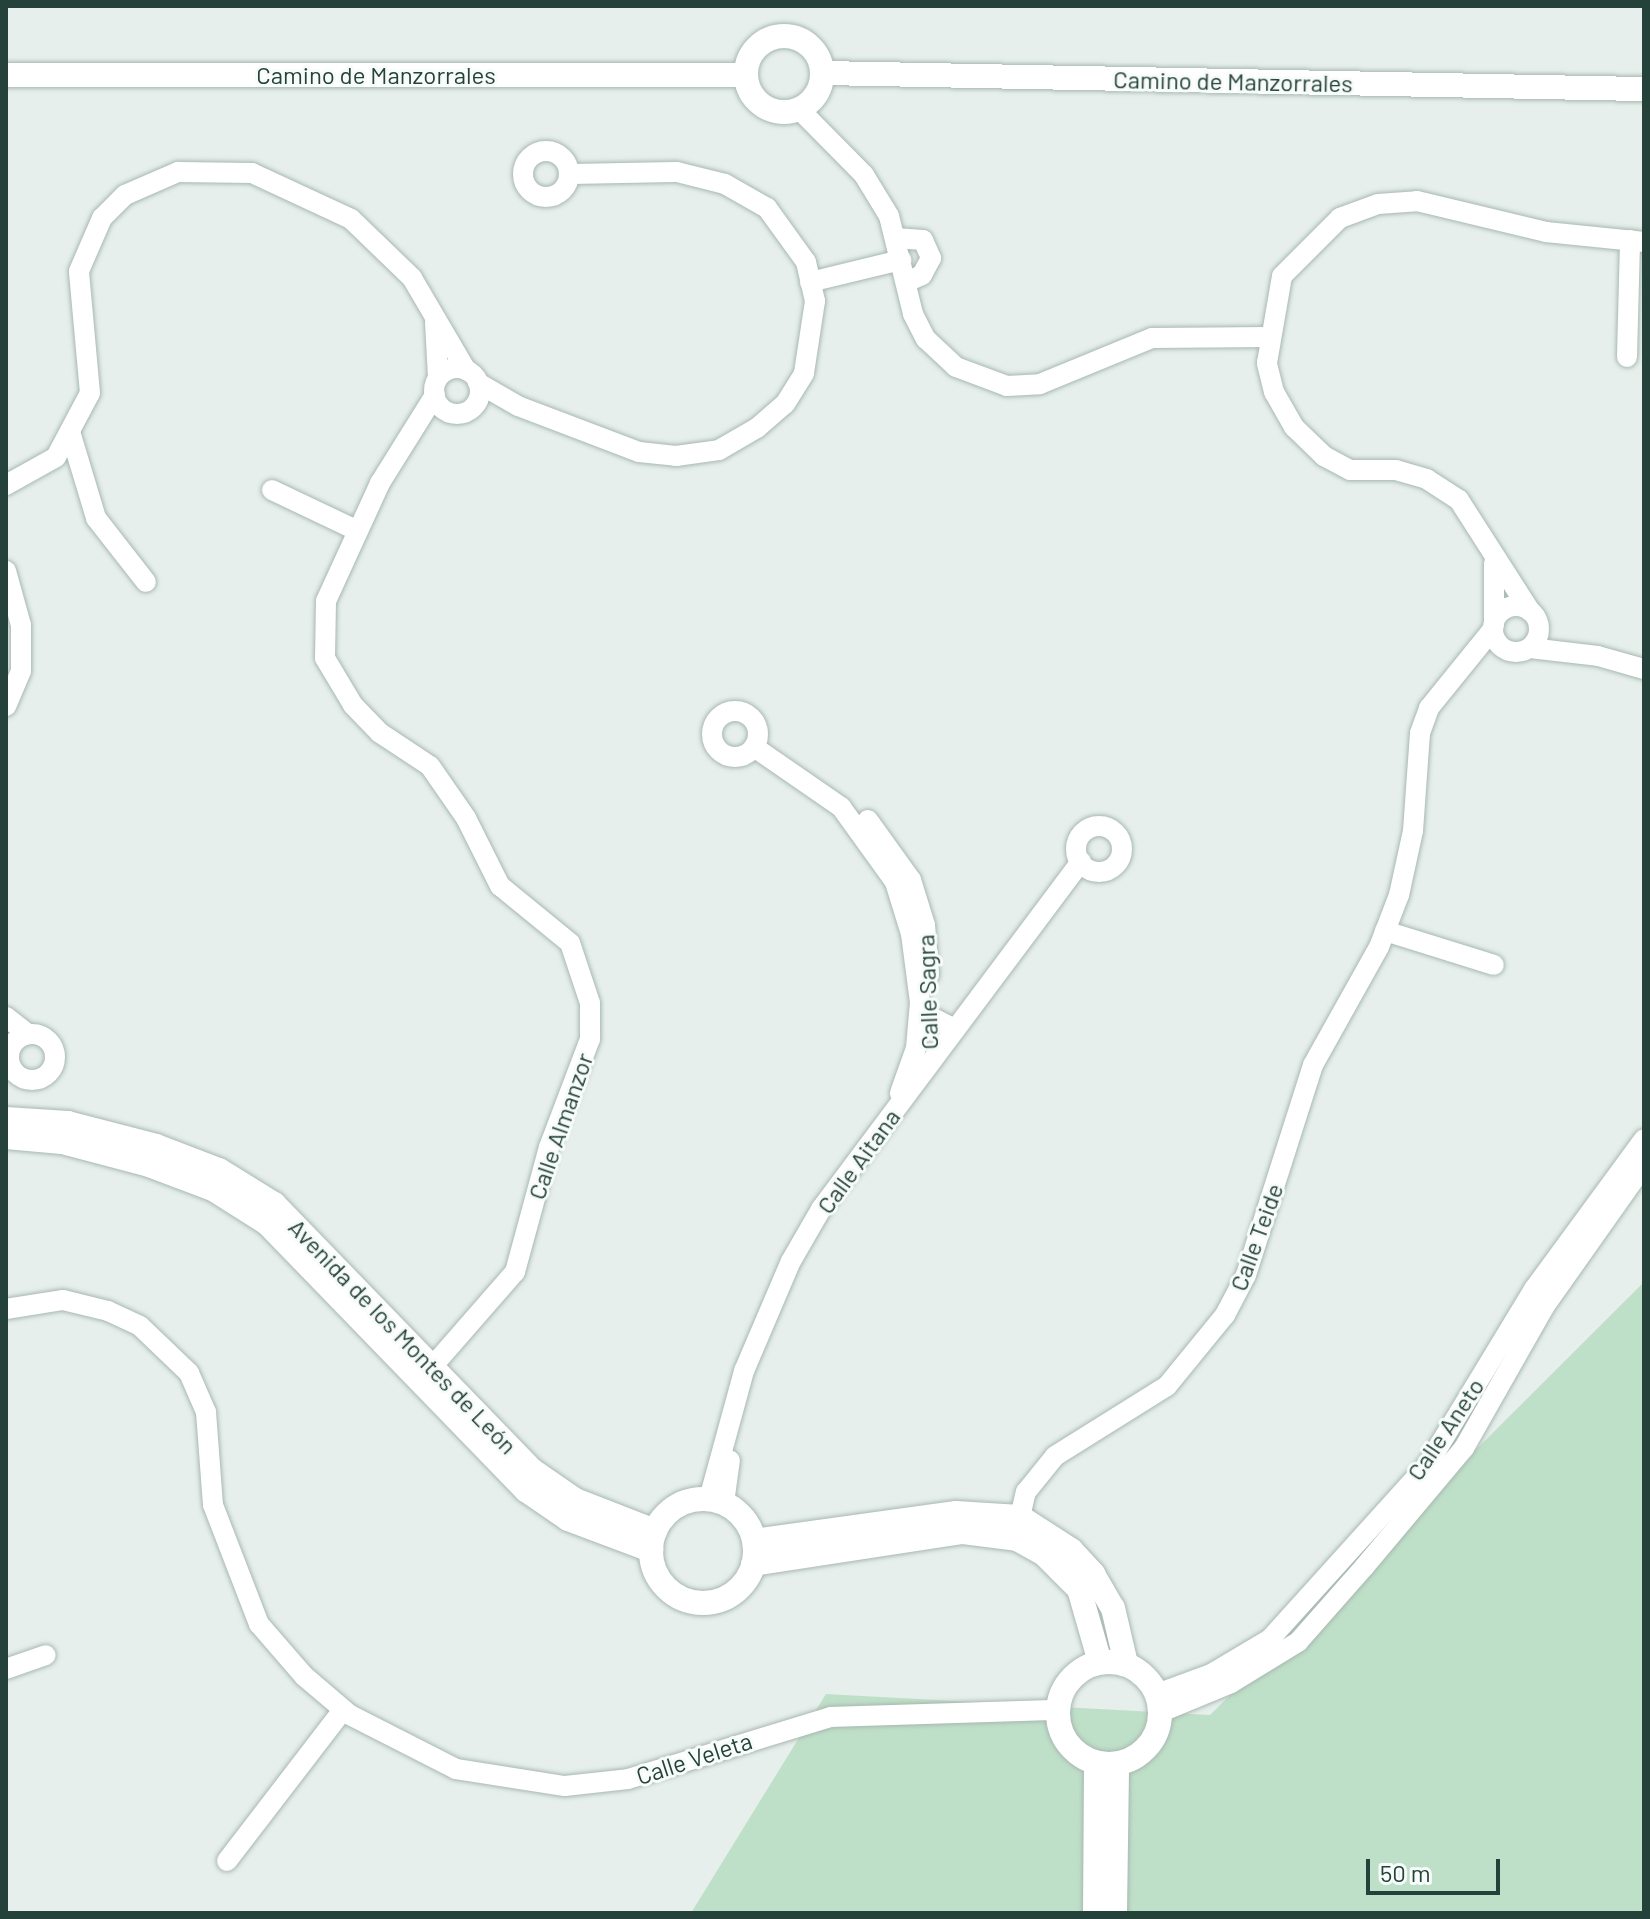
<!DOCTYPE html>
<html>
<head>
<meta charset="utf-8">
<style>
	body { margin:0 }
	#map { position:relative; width:1650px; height:1919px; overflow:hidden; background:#e6efeb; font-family:Barlow,sans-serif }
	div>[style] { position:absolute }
	.green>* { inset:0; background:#bfe0c8 }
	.roads { filter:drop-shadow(0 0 2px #a8b8b2) drop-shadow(0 0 2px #a8b8b2) }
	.minor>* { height:20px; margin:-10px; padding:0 10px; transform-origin:10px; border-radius:10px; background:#fff }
	.minor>.ring { margin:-10px; padding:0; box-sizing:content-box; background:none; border:20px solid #fff; border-radius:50% }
	.tertiary>* { height:24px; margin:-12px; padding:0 12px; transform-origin:12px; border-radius:12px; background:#fff }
	.tertiary>.ring { margin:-12px; padding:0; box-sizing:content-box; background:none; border:24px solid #fff; border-radius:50% }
	span { translate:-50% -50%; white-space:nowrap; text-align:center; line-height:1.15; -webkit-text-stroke:6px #f7fbf9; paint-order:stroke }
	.street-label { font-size:24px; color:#24423a }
	.frame { position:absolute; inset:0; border:8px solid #24423a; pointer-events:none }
	.scale { position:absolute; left:1366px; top:1859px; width:134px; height:36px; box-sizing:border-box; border:4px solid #24423a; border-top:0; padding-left:10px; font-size:24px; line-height:28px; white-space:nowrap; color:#24423a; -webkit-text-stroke:6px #f7fbf9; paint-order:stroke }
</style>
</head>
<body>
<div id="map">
	<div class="green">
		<i style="clip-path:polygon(1644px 1282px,1644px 1913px,691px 1913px,826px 1694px,1210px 1715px)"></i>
	</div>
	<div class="roads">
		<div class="minor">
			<i style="left:800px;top:110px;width:91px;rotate:45.4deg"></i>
			<i style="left:864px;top:175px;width:48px;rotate:58.6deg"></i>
			<i style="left:889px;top:216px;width:101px;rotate:76.2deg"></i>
			<i style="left:913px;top:314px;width:28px;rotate:63deg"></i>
			<i style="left:926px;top:339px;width:41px;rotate:43deg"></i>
			<i style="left:956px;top:367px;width:54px;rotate:20.4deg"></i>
			<i style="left:1007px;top:386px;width:33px;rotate:-3deg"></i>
			<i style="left:1040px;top:384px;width:121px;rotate:-22.3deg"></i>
			<i style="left:1152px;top:338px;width:118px;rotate:-0.5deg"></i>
			<i class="ring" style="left:523px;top:151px;width:26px;height:26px"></i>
			<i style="left:895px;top:238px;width:28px;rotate:4deg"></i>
			<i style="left:923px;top:240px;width:20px;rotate:66deg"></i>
			<i style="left:931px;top:258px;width:19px;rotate:118deg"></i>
			<i style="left:922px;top:275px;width:17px;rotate:156deg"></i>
			<i style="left:810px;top:282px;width:94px;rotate:-13.6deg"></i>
			<i style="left:435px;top:322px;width:56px;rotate:86.9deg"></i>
			<i style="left:1627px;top:357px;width:117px;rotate:-88.5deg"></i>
			<i class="ring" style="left:434px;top:368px;width:26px;height:26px"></i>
			<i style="left:478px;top:383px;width:46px;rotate:29.9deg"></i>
			<i style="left:518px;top:406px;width:129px;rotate:20.8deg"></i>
			<i style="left:639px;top:452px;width:37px;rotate:6deg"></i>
			<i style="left:676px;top:456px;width:43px;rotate:-7.9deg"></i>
			<i style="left:719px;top:450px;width:44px;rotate:-30.1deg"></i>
			<i style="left:757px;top:428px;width:37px;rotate:-41deg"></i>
			<i style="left:785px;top:404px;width:36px;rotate:-58deg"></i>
			<i style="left:804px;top:373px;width:73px;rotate:-81.3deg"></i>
			<i style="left:815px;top:301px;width:40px;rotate:-103deg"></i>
			<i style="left:806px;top:262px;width:67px;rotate:-125.8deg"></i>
			<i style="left:767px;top:208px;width:48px;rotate:-150.3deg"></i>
			<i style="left:725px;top:184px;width:49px;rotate:-166deg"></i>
			<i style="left:677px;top:172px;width:108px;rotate:178.9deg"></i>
			<i style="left:71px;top:435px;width:87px;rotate:73.2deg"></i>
			<i style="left:96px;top:518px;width:81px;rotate:52deg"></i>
			<i style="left:6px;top:485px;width:57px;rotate:-29.2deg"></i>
			<i style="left:56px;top:457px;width:72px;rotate:-62deg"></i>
			<i style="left:90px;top:393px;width:122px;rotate:-95.2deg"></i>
			<i style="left:79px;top:271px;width:58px;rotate:-66.5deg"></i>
			<i style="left:102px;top:218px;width:33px;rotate:-45deg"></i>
			<i style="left:125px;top:195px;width:58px;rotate:-23.5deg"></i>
			<i style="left:178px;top:172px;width:74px;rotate:0.8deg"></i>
			<i style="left:252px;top:173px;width:109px;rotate:24.9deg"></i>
			<i style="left:351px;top:219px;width:85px;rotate:44deg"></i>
			<i style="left:412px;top:278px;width:107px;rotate:59.6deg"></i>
			<i style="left:272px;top:490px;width:93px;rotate:25.5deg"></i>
			<i style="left:6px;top:571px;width:56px;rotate:74.5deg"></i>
			<i style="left:21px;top:625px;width:46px;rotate:90deg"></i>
			<i style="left:21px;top:671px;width:38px;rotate:113deg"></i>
			<i class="ring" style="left:1493px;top:606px;width:26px;height:26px"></i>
			<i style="left:1530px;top:611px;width:132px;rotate:-122.6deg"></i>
			<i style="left:1459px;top:500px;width:38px;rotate:-147deg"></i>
			<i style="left:1427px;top:479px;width:32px;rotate:-164deg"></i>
			<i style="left:1396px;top:470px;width:46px;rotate:180deg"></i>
			<i style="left:1350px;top:470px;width:30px;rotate:-152deg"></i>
			<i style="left:1324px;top:456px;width:42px;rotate:-136deg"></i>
			<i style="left:1294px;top:427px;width:40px;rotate:-119.7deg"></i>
			<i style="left:1274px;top:392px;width:30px;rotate:-104deg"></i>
			<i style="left:1267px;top:363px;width:88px;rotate:-80.2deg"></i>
			<i style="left:1282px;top:276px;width:82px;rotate:-45deg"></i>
			<i style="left:1340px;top:218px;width:40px;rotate:-20.2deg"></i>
			<i style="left:1378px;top:204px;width:39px;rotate:-4deg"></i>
			<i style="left:1417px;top:201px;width:133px;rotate:13.5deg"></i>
			<i style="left:1546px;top:232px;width:99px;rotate:5.8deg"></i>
			<i style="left:1494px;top:625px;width:62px;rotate:-90deg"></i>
			<i style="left:1530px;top:648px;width:68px;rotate:6.7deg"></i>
			<i style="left:1598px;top:656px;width:48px;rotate:15.8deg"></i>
			<i class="ring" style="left:712px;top:711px;width:26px;height:26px"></i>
			<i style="left:754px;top:747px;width:106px;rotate:34.6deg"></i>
			<i style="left:841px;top:807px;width:92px;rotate:54.2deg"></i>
			<i style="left:895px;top:882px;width:54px;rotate:72.9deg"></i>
			<i style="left:911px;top:934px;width:69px;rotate:82.5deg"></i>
			<i style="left:920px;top:1002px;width:46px;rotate:95deg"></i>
			<i style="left:916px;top:1048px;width:48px;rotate:109.6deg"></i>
			<i style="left:868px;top:820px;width:74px;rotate:54.4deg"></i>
			<i style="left:911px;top:880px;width:47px;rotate:72.7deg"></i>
			<i style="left:925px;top:925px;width:50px;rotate:85.4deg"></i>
			<i class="ring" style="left:1076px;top:826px;width:26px;height:26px"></i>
			<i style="left:1385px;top:931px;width:114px;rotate:17.3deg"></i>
			<i style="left:6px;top:1017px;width:28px;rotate:38deg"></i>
			<i style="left:931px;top:1017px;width:27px;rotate:27deg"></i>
			<i class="ring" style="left:9px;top:1034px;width:26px;height:26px"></i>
			<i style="left:6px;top:1309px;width:58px;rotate:-9deg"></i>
			<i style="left:63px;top:1300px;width:46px;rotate:13.7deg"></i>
			<i style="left:108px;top:1311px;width:35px;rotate:25deg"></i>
			<i style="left:140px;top:1326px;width:68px;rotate:43.8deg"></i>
			<i style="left:189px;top:1373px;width:43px;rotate:66.4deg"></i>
			<i style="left:206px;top:1412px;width:93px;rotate:85.7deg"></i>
			<i style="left:213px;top:1505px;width:128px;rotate:68.9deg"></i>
			<i style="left:259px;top:1624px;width:69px;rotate:49.1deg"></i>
			<i style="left:304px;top:1676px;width:60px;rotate:40.3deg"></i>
			<i style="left:350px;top:1715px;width:119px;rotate:27deg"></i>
			<i style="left:456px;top:1769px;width:110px;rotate:8.9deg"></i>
			<i style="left:565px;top:1786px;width:63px;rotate:-6.3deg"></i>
			<i style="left:628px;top:1779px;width:212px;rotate:-17deg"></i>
			<i style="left:831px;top:1717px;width:227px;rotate:-1.8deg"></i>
			<i style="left:432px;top:1367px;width:126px;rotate:-48.9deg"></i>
			<i style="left:515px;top:1272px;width:130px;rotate:-74.8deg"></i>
			<i style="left:549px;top:1147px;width:116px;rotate:-69.2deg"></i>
			<i style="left:590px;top:1039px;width:36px;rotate:-90deg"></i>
			<i style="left:590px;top:1003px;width:63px;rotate:-108.4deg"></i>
			<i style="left:570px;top:943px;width:90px;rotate:-140.8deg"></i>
			<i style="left:500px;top:886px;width:76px;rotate:-116.6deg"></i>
			<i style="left:466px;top:818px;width:63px;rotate:-124.7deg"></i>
			<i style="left:430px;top:766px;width:60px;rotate:-146.6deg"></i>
			<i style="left:380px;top:733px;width:39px;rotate:-134deg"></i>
			<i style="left:353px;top:705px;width:55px;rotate:-120.8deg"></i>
			<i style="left:325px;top:658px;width:57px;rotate:-89deg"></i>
			<i style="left:326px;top:601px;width:130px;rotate:-65.4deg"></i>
			<i style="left:380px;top:483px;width:104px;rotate:-58deg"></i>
			<i style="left:709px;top:1499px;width:133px;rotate:-74.7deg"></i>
			<i style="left:744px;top:1371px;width:120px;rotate:-66.9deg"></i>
			<i style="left:791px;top:1261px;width:60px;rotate:-60deg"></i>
			<i style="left:821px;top:1209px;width:434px;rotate:-53.2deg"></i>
			<i style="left:724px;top:1503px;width:43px;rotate:-82.1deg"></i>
			<i style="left:1020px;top:1517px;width:26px;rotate:-77deg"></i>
			<i style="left:1026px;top:1492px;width:46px;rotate:-51.1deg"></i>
			<i style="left:1055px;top:1456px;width:132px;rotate:-32deg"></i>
			<i style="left:1167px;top:1386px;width:92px;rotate:-50.8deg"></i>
			<i style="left:1225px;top:1315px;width:45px;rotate:-62.3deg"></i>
			<i style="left:1246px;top:1275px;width:220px;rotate:-72.3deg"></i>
			<i style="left:1313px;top:1065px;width:135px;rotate:-60.8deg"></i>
			<i style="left:1379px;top:947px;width:56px;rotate:-69deg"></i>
			<i style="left:1399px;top:895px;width:66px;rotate:-77.7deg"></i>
			<i style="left:1413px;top:831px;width:98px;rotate:-85.9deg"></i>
			<i style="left:1420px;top:733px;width:27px;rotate:-70deg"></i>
			<i style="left:1429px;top:708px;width:102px;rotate:-51deg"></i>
			<i style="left:6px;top:1669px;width:42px;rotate:-19.3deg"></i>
			<i style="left:1157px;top:1694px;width:58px;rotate:-20.3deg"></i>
			<i style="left:1211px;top:1674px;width:69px;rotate:-30.7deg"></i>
			<i style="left:1270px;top:1639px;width:236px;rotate:-47.9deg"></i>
			<i style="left:1428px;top:1464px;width:205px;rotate:-58.8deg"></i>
			<i style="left:1534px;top:1289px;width:186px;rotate:-53.7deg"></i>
			<i style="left:1161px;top:1712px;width:76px;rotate:-22.5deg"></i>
			<i style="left:1231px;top:1683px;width:79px;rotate:-31.5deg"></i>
			<i style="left:1298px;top:1642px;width:101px;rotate:-48.6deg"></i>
			<i style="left:1365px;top:1566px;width:154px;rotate:-50deg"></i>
			<i style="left:1464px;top:1448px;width:162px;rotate:-60.4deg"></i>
			<i style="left:1544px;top:1307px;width:174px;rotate:-54.8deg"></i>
			<i style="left:227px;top:1861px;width:190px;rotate:-52.5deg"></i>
		</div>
		<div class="tertiary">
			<i class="ring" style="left:746px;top:36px;width:52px;height:52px"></i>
			<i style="left:823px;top:73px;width:821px;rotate:1.12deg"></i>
			<i style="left:6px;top:75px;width:739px"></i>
			<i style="left:6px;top:1119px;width:62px;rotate:3.7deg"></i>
			<i style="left:68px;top:1123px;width:91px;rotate:14.6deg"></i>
			<i style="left:156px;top:1146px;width:67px;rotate:20.9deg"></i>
			<i style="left:219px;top:1170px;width:65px;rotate:31.7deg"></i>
			<i style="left:274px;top:1204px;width:372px;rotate:45.9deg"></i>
			<i style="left:533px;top:1471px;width:51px;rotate:34.6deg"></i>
			<i style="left:575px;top:1500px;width:86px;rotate:21.2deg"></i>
			<i style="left:6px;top:1137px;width:56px;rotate:5.1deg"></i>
			<i style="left:62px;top:1142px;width:90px;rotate:14.8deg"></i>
			<i style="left:149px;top:1165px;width:68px;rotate:20.6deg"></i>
			<i style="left:213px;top:1189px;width:64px;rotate:32.2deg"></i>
			<i style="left:267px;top:1223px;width:372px;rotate:45.9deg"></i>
			<i style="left:526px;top:1490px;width:51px;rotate:34.6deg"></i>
			<i style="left:568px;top:1519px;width:89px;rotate:20.5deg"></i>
			<i class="ring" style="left:651px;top:1499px;width:80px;height:80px"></i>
			<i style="left:754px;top:1541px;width:204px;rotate:-7.9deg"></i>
			<i style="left:956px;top:1513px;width:64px;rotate:3.6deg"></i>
			<i style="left:1020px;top:1517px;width:61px;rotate:32.9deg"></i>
			<i style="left:1071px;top:1550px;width:33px;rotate:47deg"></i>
			<i style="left:1093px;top:1574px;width:39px;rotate:60deg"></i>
			<i style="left:1113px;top:1608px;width:57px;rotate:76.9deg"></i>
			<i style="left:753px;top:1564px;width:212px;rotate:-8.7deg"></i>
			<i style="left:963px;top:1532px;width:54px;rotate:7.4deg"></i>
			<i style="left:1017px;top:1539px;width:31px;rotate:29deg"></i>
			<i style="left:1044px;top:1554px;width:49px;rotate:45deg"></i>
			<i style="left:1079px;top:1589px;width:76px;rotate:74deg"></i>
			<i class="ring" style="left:1058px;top:1662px;width:78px;height:78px"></i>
			<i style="left:1095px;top:1913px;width:149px;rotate:-89.6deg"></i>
			<i style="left:1115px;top:1913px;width:148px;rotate:-89.2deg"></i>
		</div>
	</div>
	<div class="street-label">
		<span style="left:376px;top:75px">Camino de Manzorrales</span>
		<span style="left:1233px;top:81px;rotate:1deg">Camino de Manzorrales</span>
		<span style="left:927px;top:992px;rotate:-92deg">Calle Sagra</span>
		<span style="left:560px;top:1126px;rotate:-71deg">Calle Almanzor</span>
		<span style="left:858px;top:1161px;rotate:-54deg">Calle Aitana</span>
		<span style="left:1256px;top:1237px;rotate:-70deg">Calle Teide</span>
		<span style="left:403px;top:1336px;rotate:46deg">Avenida de los Montes de León</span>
		<span style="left:1445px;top:1429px;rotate:-56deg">Calle Aneto</span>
		<span style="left:694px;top:1758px;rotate:-18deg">Calle Veleta</span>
	</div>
	<div class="frame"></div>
	<div class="scale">50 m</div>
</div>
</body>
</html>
